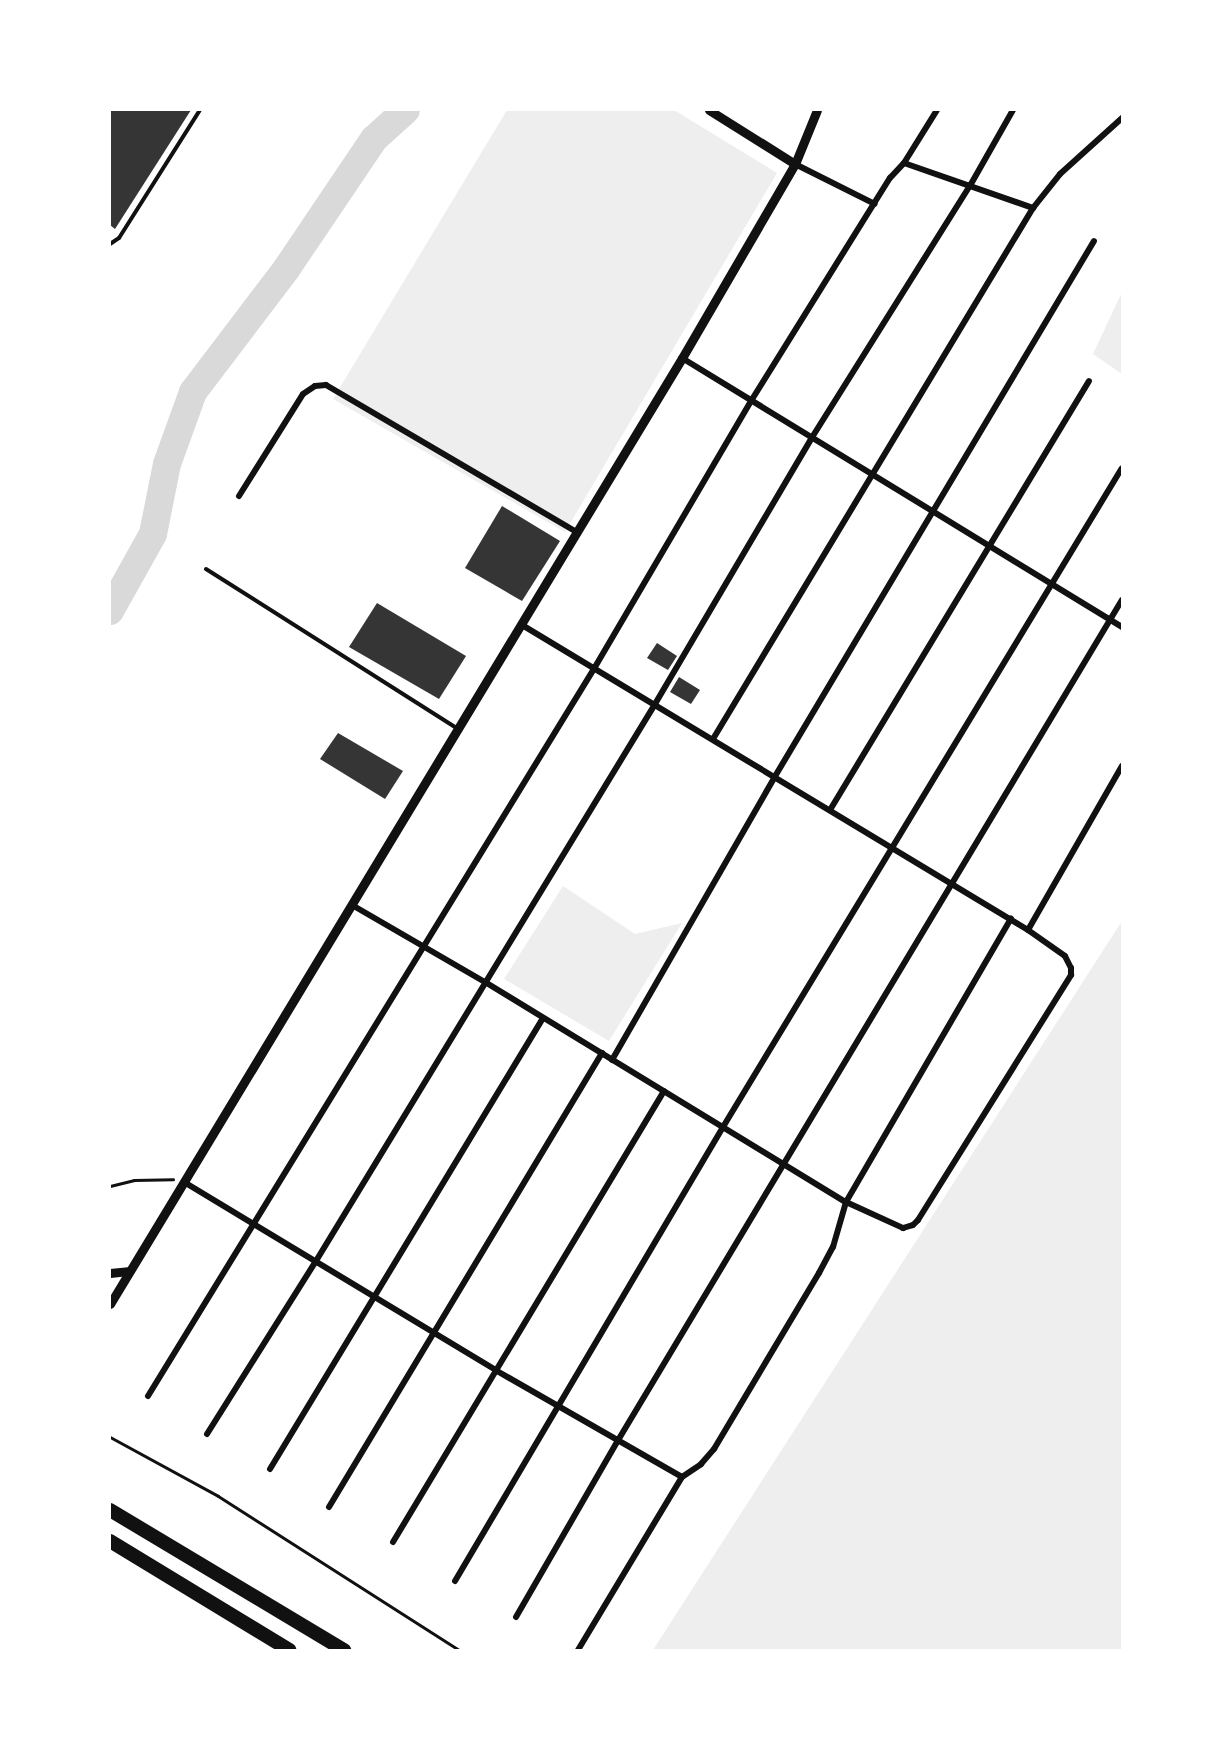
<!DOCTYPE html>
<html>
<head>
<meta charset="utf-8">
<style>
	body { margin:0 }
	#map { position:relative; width:1232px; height:1760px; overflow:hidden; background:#fff; font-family:Arial,sans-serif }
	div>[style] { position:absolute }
	.green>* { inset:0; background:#eee }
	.river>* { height:28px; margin:-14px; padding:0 14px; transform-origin:14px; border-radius:14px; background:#d9d9d9 }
	.building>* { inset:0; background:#353535 }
	.path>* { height:3px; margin:-1.5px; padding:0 1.5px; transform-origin:1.5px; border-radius:1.5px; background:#111 }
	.service>* { height:4px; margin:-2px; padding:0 2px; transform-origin:2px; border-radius:2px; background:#111 }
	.minor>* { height:6px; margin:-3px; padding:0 3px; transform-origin:3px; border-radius:3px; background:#111 }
	.tertiary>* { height:9px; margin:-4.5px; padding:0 4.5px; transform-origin:4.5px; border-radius:4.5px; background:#111 }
	.trunk>* { height:14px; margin:-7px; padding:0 7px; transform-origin:7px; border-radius:7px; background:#111 }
	span { translate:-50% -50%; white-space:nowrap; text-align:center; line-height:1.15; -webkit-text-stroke:6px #fff; paint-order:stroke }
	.frame { position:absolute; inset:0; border:111px solid #fff; pointer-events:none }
</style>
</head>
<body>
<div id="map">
	<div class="green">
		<i style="clip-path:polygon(507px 110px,674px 110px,777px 173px,565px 532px,333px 399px)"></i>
		<i style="clip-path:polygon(1122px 292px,1122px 374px,1093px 354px)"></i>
		<i style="clip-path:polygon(563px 886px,635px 934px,682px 923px,609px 1041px,504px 979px)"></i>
		<i style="clip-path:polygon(1122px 921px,1122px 1650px,653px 1650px)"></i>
	</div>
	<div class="river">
		<i style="left:110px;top:611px;width:88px;rotate:-60.8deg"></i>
		<i style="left:153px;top:534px;width:71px;rotate:-78.7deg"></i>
		<i style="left:167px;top:464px;width:77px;rotate:-70.1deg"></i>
		<i style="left:193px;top:392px;width:156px;rotate:-52.8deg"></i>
		<i style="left:287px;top:268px;width:156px;rotate:-56deg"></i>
		<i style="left:374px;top:139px;width:43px;rotate:-42.2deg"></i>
	</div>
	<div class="building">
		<i style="clip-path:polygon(110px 110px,191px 110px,115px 229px,110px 225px)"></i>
		<i style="clip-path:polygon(502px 506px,560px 541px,522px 601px,465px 568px)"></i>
		<i style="clip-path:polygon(377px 603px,466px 656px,439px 699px,349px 647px)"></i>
		<i style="clip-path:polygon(657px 643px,677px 656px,668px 670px,647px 658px)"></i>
		<i style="clip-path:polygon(679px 677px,700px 690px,691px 704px,670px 692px)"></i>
		<i style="clip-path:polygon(338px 733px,403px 771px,385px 799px,320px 759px)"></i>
	</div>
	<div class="path">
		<i style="left:110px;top:1186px;width:25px;rotate:-14deg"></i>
		<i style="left:134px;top:1180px;width:39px;rotate:-1deg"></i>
		<i style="left:110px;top:1437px;width:123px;rotate:28.6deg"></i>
		<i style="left:218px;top:1496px;width:286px;rotate:32.6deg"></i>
	</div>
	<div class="service">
		<i style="left:110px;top:244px;width:11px;rotate:-34deg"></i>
		<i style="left:119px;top:238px;width:151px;rotate:-57.7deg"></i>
		<i style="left:206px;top:569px;width:299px;rotate:32.4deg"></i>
	</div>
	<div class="minor">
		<i style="left:904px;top:163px;width:137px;rotate:19.2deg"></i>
		<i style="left:795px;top:164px;width:89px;rotate:26.6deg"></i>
		<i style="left:682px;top:358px;width:516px;rotate:31.44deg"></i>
		<i style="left:239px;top:496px;width:120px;rotate:-57.9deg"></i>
		<i style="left:303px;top:394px;width:14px;rotate:-34deg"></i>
		<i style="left:315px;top:386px;width:11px;rotate:-5deg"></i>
		<i style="left:326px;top:385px;width:291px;rotate:30.4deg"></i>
		<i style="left:713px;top:739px;width:620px;rotate:-58.93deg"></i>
		<i style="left:1033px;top:208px;width:43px;rotate:-51.5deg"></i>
		<i style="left:1060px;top:174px;width:84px;rotate:-42.1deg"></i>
		<i style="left:830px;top:810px;width:501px;rotate:-58.88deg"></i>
		<i style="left:352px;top:905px;width:154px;rotate:30.1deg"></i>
		<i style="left:485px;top:982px;width:423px;rotate:31.4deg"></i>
		<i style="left:846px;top:1202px;width:63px;rotate:24.5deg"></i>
		<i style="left:903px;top:1228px;width:10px;rotate:-17deg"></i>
		<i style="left:913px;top:1225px;width:7px;rotate:-45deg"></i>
		<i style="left:918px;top:1220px;width:289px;rotate:-58deg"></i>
		<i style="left:1071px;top:975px;width:7px;rotate:-90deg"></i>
		<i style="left:1071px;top:968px;width:13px;rotate:-117deg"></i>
		<i style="left:1065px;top:956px;width:45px;rotate:-144.9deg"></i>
		<i style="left:1028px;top:930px;width:591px;rotate:-148.92deg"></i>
		<i style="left:1028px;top:930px;width:189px;rotate:-60.2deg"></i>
		<i style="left:612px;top:1060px;width:325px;rotate:-60.1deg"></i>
		<i style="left:774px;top:778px;width:625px;rotate:-59.21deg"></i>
		<i style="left:184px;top:1182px;width:366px;rotate:31.1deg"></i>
		<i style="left:497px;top:1371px;width:213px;rotate:29.8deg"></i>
		<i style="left:148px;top:1396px;width:855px;rotate:-58.48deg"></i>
		<i style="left:595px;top:667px;width:308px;rotate:-59.6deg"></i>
		<i style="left:751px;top:401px;width:263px;rotate:-58.1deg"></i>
		<i style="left:890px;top:178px;width:21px;rotate:-47deg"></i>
		<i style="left:904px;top:163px;width:62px;rotate:-58.1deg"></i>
		<i style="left:207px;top:1434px;width:204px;rotate:-57.8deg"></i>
		<i style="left:316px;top:1261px;width:652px;rotate:-58.67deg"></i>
		<i style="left:655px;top:704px;width:308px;rotate:-59.5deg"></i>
		<i style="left:811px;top:439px;width:301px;rotate:-57.9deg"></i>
		<i style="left:971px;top:184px;width:85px;rotate:-60.4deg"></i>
		<i style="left:270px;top:1469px;width:527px;rotate:-58.81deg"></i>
		<i style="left:329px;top:1507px;width:530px;rotate:-58.98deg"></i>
		<i style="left:393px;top:1542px;width:526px;rotate:-59deg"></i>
		<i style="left:455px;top:1581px;width:527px;rotate:-59.45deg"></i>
		<i style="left:723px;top:1127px;width:770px;rotate:-58.81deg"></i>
		<i style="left:516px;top:1617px;width:202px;rotate:-60deg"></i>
		<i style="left:617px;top:1442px;width:982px;rotate:-59.05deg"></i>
		<i style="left:578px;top:1650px;width:202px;rotate:-59deg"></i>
		<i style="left:682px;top:1477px;width:23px;rotate:-34deg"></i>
		<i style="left:701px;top:1464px;width:20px;rotate:-49deg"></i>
		<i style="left:714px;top:1449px;width:205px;rotate:-59.2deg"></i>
		<i style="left:819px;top:1273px;width:30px;rotate:-62deg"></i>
		<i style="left:833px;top:1247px;width:47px;rotate:-73.9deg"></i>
		<i style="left:846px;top:1202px;width:328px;rotate:-59.8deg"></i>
	</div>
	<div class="tertiary">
		<i style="left:709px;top:110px;width:102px;rotate:32.1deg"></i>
		<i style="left:110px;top:1273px;width:18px;rotate:-6deg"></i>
		<i style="left:110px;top:1304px;width:1105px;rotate:-58.84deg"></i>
		<i style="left:682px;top:358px;width:225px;rotate:-59.8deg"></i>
		<i style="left:795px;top:164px;width:58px;rotate:-67.8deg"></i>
	</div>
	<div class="trunk">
		<i style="left:110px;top:1510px;width:273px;rotate:30.9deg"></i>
		<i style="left:110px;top:1541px;width:210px;rotate:31.3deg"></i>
	</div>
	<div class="frame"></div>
</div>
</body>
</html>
